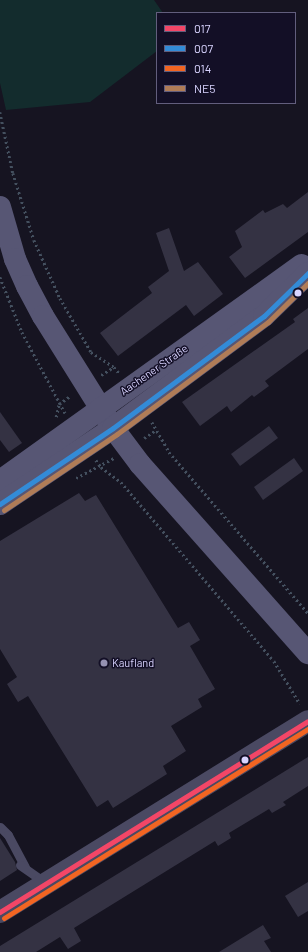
<!DOCTYPE html>
<html>
<head>
<meta charset="utf-8">
<style>
	body { margin:0 }
	#map { position:relative; width:308px; height:952px; overflow:hidden; background:#161421; font-family:Barlow,sans-serif }
	div>[style] { position:absolute }
	.green>* { inset:0; background:#132c2d }
	.building>* { inset:0; background:#343243 }
	.path>* { height:2.5px; margin-top:-1.25px; transform-origin:0; background:repeating-linear-gradient(90deg,#44505f 0 2px,transparent 0 5px) }
	.service>* { height:9px; margin:-4.5px; padding:0 4.5px; transform-origin:4.5px; border-radius:4.5px; background:#4a4962 }
	.tertiary>* { height:22px; margin:-11px; padding:0 11px; transform-origin:11px; border-radius:11px; background:#4a4962 }
	.secondary>* { height:22px; margin:-11px; padding:0 11px; transform-origin:11px; border-radius:11px; background:#575674 }
	.bus-1>* { height:5px; margin:-2.5px; padding:0 2.5px; transform-origin:2.5px; border-radius:2.5px; background:#f34667 }
	.bus-2>* { height:5px; margin:-2.5px; padding:0 2.5px; transform-origin:2.5px; border-radius:2.5px; background:#338bd7 }
	.bus-3>* { height:5px; margin:-2.5px; padding:0 2.5px; transform-origin:2.5px; border-radius:2.5px; background:#f26522 }
	.bus-4>* { height:5px; margin:-2.5px; padding:0 2.5px; transform-origin:2.5px; border-radius:2.5px; background:#b07c57 }
	.dots>* { width:11px; height:11px; translate:-50% -50%; box-sizing:border-box; border:2px solid #130f26; border-radius:50% }
	span { translate:-50% -50%; white-space:nowrap; text-align:center; line-height:1.15; -webkit-text-stroke:3px #130f26; paint-order:stroke }
	.street-label { font-size:11px; color:#d9d4ff }
	.poi-label { font-size:11px; color:#d9d4ff }
	.left { translate:0 -50%; text-align:left }
	.legend { position:absolute; left:156px; top:12px; width:140px; height:92px; box-sizing:border-box; background:#130f26; border:1px solid #625e7d; margin:0; padding:5px 7px; list-style:none; font-size:12px; color:#d9d4ff }
	.legend li { display:flex; align-items:center; gap:8px; height:20px }
	.legend b { width:20px; border:1px solid #625e7d }
</style>
</head>
<body>
<div id="map">
	<div class="green">
		<i style="clip-path:polygon(0 0,154px 0,163px 13px,157px 13px,157px 51px,90px 102px,6px 110px,0 83px)"></i>
	</div>
	<div class="building">
		<i style="clip-path:polygon(308px 192px,308px 232px,245px 278px,229px 257px,242px 247px,235px 231px,263px 210px,265px 213px,283px 204px,287px 208px)"></i>
		<i style="clip-path:polygon(169px 228px,184px 271px,198px 262px,223px 294px,194px 316px,186px 305px,118px 356px,100px 333px,152px 293px,148px 287px,169px 271px,156px 233px)"></i>
		<i style="clip-path:polygon(308px 308px,308px 349px,265px 381px,269px 386px,254px 397px,252px 395px,231px 412px,227px 406px,200px 426px,182px 402px,295px 322px,293px 319px)"></i>
		<i style="clip-path:polygon(0 412px,22px 443px,9px 452px,0 440px)"></i>
		<i style="clip-path:polygon(269px 426px,278px 438px,240px 466px,231px 454px)"></i>
		<i style="clip-path:polygon(294px 458px,303px 471px,263px 500px,254px 487px)"></i>
		<i style="clip-path:polygon(79px 493px,85px 501px,96px 495px,178px 628px,189px 622px,200px 640px,190px 646px,215px 689px,198px 699px,202px 707px,171px 726px,186px 751px,163px 766px,167px 774px,113px 808px,108px 800px,97px 807px,28px 696px,18px 702px,7px 684px,17px 677px,0 649px,0 541px)"></i>
		<i style="clip-path:polygon(308px 757px,308px 786px,283px 802px,286px 805px,272px 813px,269px 809px,229px 833px,231px 838px,218px 846px,215px 841px,74px 928px,81px 941px,68px 949px,60px 937px,36px 952px,0 952px,0 946px)"></i>
		<i style="clip-path:polygon(0 838px,15px 862px,17px 870px,0 881px)"></i>
		<i style="clip-path:polygon(308px 882px,308px 911px,298px 917px,285px 896px)"></i>
		<i style="clip-path:polygon(263px 925px,271px 938px,264px 941px,271px 952px,219px 952px)"></i>
	</div>
	<div class="path">
		<i style="left:0;top:112px;width:62px;rotate:78deg"></i>
		<i style="left:13px;top:173px;width:70px;rotate:72.6deg"></i>
		<i style="left:34px;top:240px;width:64px;rotate:65.9deg"></i>
		<i style="left:60px;top:298px;width:62px;rotate:60.1deg"></i>
		<i style="left:91px;top:352px;width:27px;rotate:33deg"></i>
		<i style="left:114px;top:367px;width:8px;rotate:50deg"></i>
		<i style="left:0;top:277px;width:59px;rotate:68.2deg"></i>
		<i style="left:22px;top:332px;width:92px;rotate:62deg"></i>
		<i style="left:101px;top:375px;width:15px;rotate:-32deg"></i>
		<i style="left:56px;top:417px;width:13px;rotate:-77deg"></i>
		<i style="left:59px;top:404px;width:14px;rotate:-36deg"></i>
		<i style="left:152px;top:422px;width:34px;rotate:60deg"></i>
		<i style="left:169px;top:452px;width:213px;rotate:49.2deg"></i>
		<i style="left:144px;top:438px;width:14px;rotate:-34deg"></i>
		<i style="left:96px;top:460px;width:9px;rotate:54deg"></i>
		<i style="left:101px;top:467px;width:25px;rotate:37deg"></i>
		<i style="left:121px;top:482px;width:235px;rotate:49.5deg"></i>
		<i style="left:274px;top:661px;width:50px;rotate:58.8deg"></i>
		<i style="left:76px;top:478px;width:43px;rotate:-27.8deg"></i>
	</div>
	<div class="service">
		<i style="left:0;top:827px;width:11px;rotate:45deg"></i>
		<i style="left:8px;top:835px;width:36px;rotate:62deg"></i>
		<i style="left:20px;top:865px;width:32px;rotate:35deg"></i>
	</div>
	<div class="tertiary">
		<i style="left:0;top:912px;width:362px;rotate:-31.8deg"></i>
	</div>
	<div class="secondary">
		<i style="left:0;top:207px;width:54px;rotate:73.9deg"></i>
		<i style="left:15px;top:259px;width:30px;rotate:66deg"></i>
		<i style="left:27px;top:286px;width:34px;rotate:62deg"></i>
		<i style="left:43px;top:316px;width:132px;rotate:58deg"></i>
		<i style="left:113px;top:428px;width:45px;rotate:53.1deg"></i>
		<i style="left:140px;top:464px;width:253px;rotate:48.4deg"></i>
		<i style="left:0;top:481px;width:371px;rotate:-35.6deg"></i>
		<i style="left:0;top:504px;width:136px;rotate:-33.9deg"></i>
		<i style="left:113px;top:428px;width:188px;rotate:-36.6deg"></i>
		<i style="left:264px;top:316px;width:62px;rotate:-44.3deg"></i>
	</div>
	<div class="bus-1">
		<i style="left:0;top:912px;width:362px;rotate:-31.8deg"></i>
	</div>
	<div class="bus-2">
		<i style="left:0;top:504px;width:136px;rotate:-33.9deg"></i>
		<i style="left:113px;top:428px;width:188px;rotate:-36.6deg"></i>
		<i style="left:264px;top:316px;width:62px;rotate:-44.3deg"></i>
	</div>
	<div class="bus-3">
		<i style="left:4px;top:918px;width:358px;rotate:-31.9deg"></i>
	</div>
	<div class="bus-4">
		<i style="left:4px;top:510px;width:136px;rotate:-33.9deg"></i>
		<i style="left:117px;top:434px;width:188px;rotate:-36.6deg"></i>
		<i style="left:268px;top:322px;width:56px;rotate:-44.3deg"></i>
	</div>
	<div class="dots">
		<i style="left:298px;top:293px;background:#d9d4ff"></i>
		<i style="left:104px;top:663px;background:#9591b1"></i>
		<i style="left:245px;top:760px;background:#d9d4ff"></i>
	</div>
	<div class="street-label">
		<span style="left:154px;top:370px;rotate:-35deg">Aachener Straße</span>
	</div>
	<div class="poi-label">
		<span class="left" style="left:112px;top:663px">Kaufland</span>
	</div>
	<ul class="legend">
	<li><b style="height:5px;background:#f34667"></b>017</li>
	<li><b style="height:5px;background:#338bd7"></b>007</li>
	<li><b style="height:5px;background:#f26522"></b>014</li>
	<li><b style="height:5px;background:#b07c57"></b>NE5</li>
	</ul>
</div>
</body>
</html>
